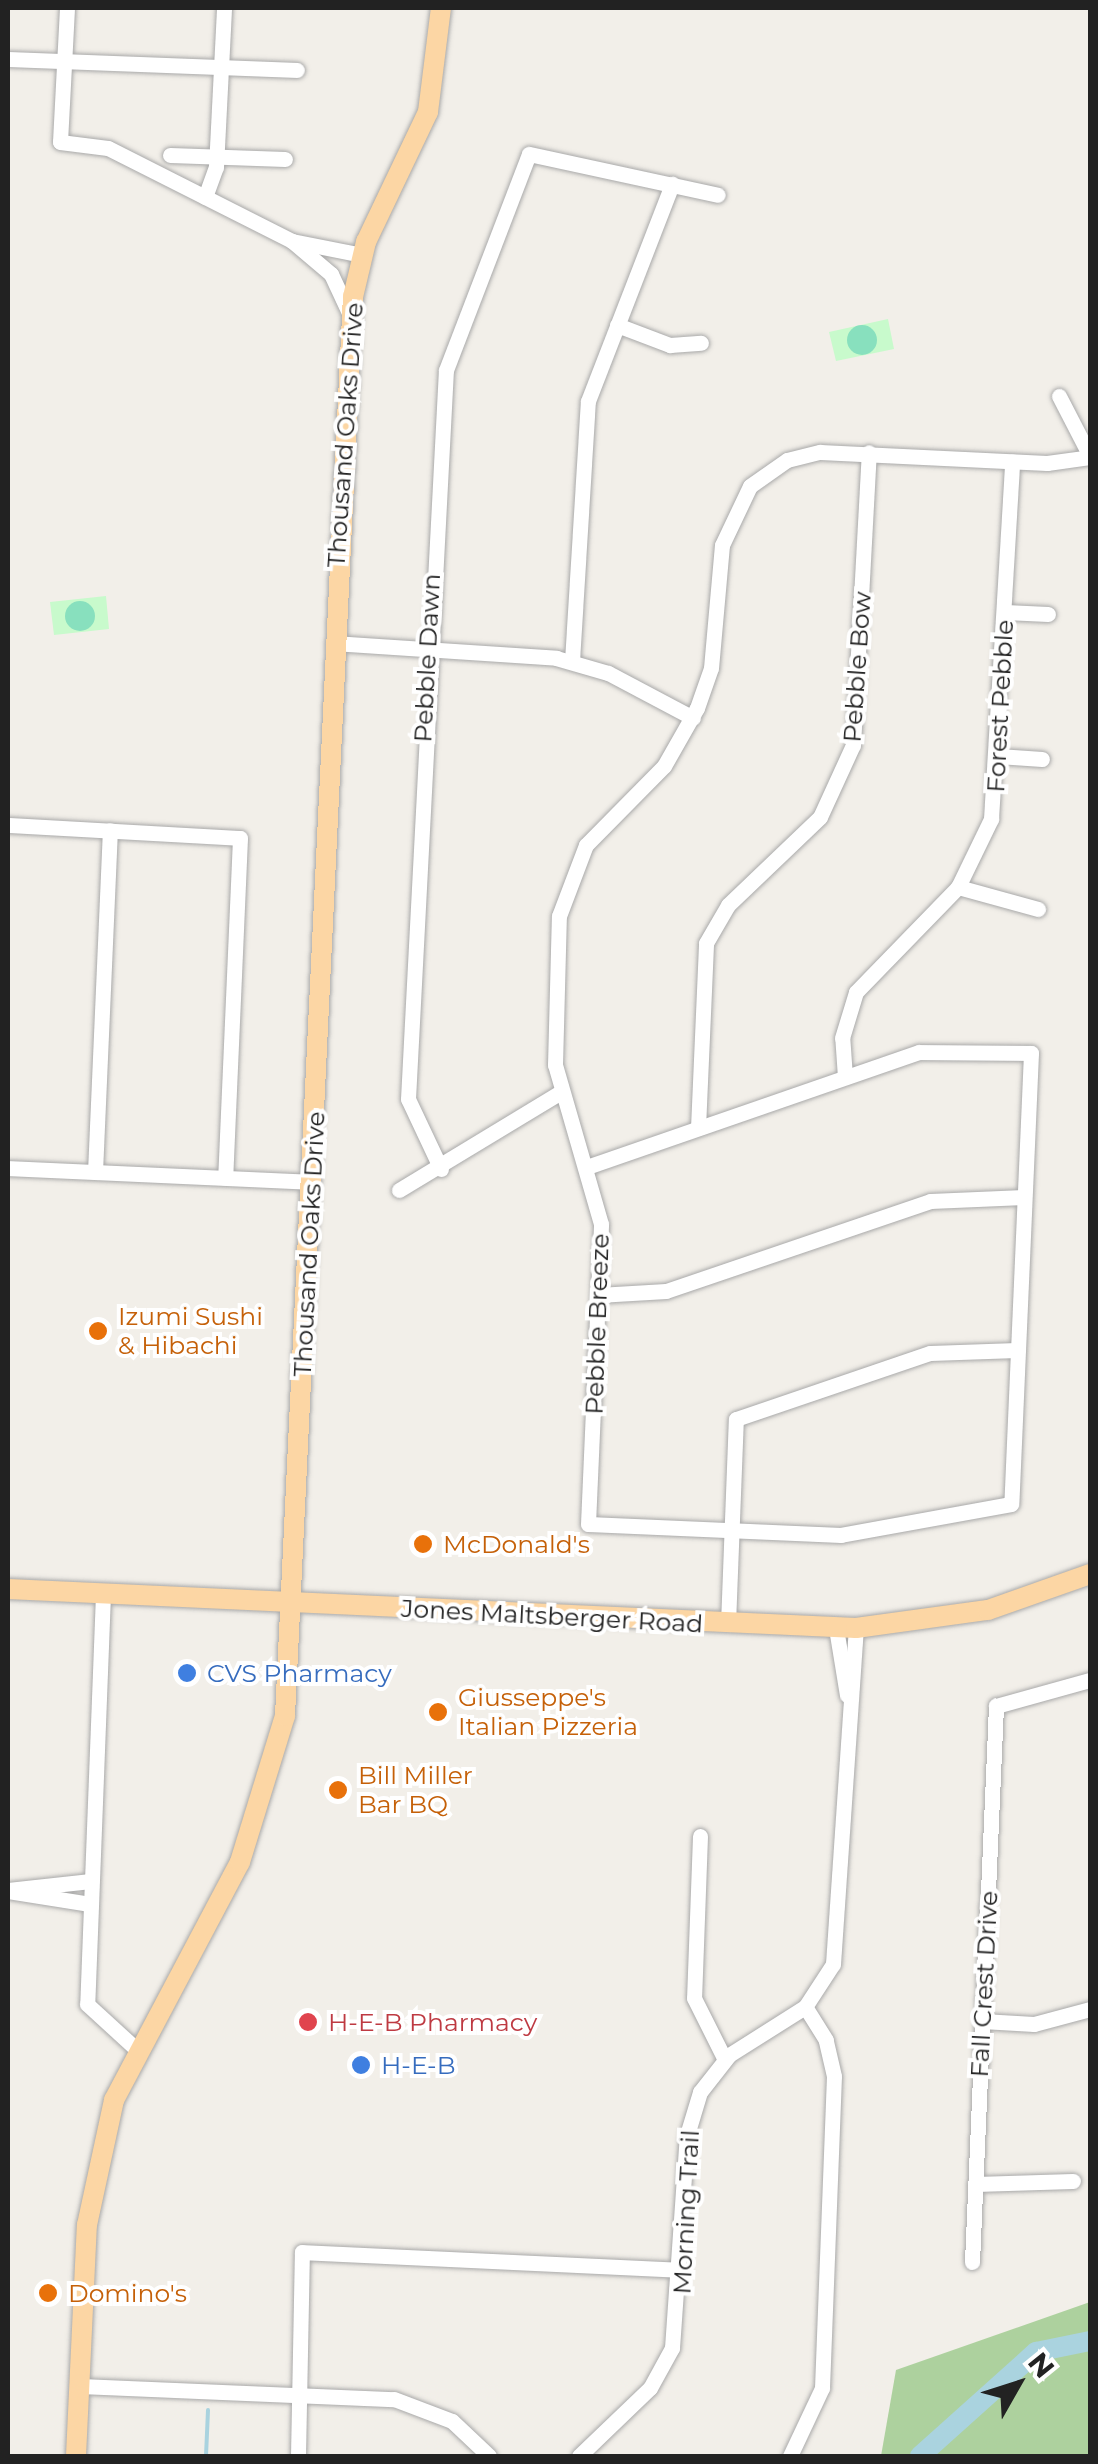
<!DOCTYPE html>
<html>
<head>
<meta charset="utf-8">
<style>
	body { margin:0 }
	#map { position:relative; width:1098px; height:2464px; overflow:hidden; background:#f2efe9; font-family:Montserrat,sans-serif }
	div>[style] { position:absolute }
	.forest>* { inset:0; background:#add19e }
	.park>* { inset:0; background:#c8facc }
	.pitch>* { inset:0; background:#88e0be }
	.round { border-radius:50% }
	.stream>* { height:4px; margin:-2px; padding:0 2px; transform-origin:2px; border-radius:2px; background:#aad3df }
	.river>* { height:20px; margin:-10px; padding:0 10px; transform-origin:10px; border-radius:10px; background:#aad3df }
	.roads { filter:drop-shadow(0 0 2px #a9a9a9) drop-shadow(0 0 2px #a9a9a9) }
	.minor>* { height:15px; margin:-7.5px; padding:0 7.5px; transform-origin:7.5px; border-radius:7.5px; background:#fff }
	.major>* { height:20px; margin:-10px; padding:0 10px; transform-origin:10px; border-radius:10px; background:#fcd6a4 }
	.dots>* { width:28px; height:28px; translate:-50% -50%; box-sizing:border-box; border:5px solid #fff; border-radius:50% }
	span { translate:-50% -50%; white-space:nowrap; text-align:center; line-height:1.15; -webkit-text-stroke:8px #fff; paint-order:stroke }
	.street-label { font-size:25px; color:#222 }
	.food-label { font-size:25px; color:#c56008 }
	.left { translate:0 -50%; text-align:left }
	.shop-label { font-size:25px; color:#366cbe }
	.health-label { font-size:25px; color:#be3a42 }
	.frame { position:absolute; inset:0; border:10px solid #222; pointer-events:none }
	.north { position:absolute; left:968px; top:2334px; width:100px; height:100px; -webkit-text-stroke:8px #fff; paint-order:stroke; rotate:51deg; font-size:28px; font-weight:700; line-height:40px; text-align:center; color:#222 }
	.north::after { content:''; display:block; margin:auto; width:35px; height:45px; background:#222; clip-path:polygon(50% 0,100% 100%,50% 72%,0 100%) }
</style>
</head>
<body>
<div id="map">
	<div class="forest">
		<i style="clip-path:polygon(1090px 2302px,1090px 2456px,881px 2456px,896px 2370px)"></i>
	</div>
	<div class="park">
		<i style="clip-path:polygon(888px 319px,894px 349px,836px 361px,829px 332px)"></i>
		<i style="clip-path:polygon(106px 596px,109px 629px,54px 635px,50px 602px)"></i>
	</div>
	<div class="pitch">
		<i class="round" style="left:847px;top:325px;width:30px;height:30px"></i>
		<i class="round" style="left:65px;top:601px;width:30px;height:30px"></i>
	</div>
	<div class="stream">
		<i style="left:206px;top:2456px;width:46px;rotate:-87.5deg"></i>
	</div>
	<div class="river">
		<i style="left:920px;top:2456px;width:156px;rotate:-41.9deg"></i>
		<i style="left:1036px;top:2352px;width:55px;rotate:-11.5deg"></i>
	</div>
	<div class="roads">
		<div class="minor">
			<i style="left:67px;top:8px;width:134px;rotate:93deg"></i>
			<i style="left:60px;top:142px;width:48px;rotate:7.1deg"></i>
			<i style="left:108px;top:148px;width:206px;rotate:26.8deg"></i>
			<i style="left:292px;top:241px;width:51px;rotate:40.2deg"></i>
			<i style="left:331px;top:274px;width:45px;rotate:65.1deg"></i>
			<i style="left:9px;top:59px;width:288px;rotate:2.2deg"></i>
			<i style="left:170px;top:155px;width:115px;rotate:2deg"></i>
			<i style="left:205px;top:197px;width:32px;rotate:-70deg"></i>
			<i style="left:216px;top:167px;width:159px;rotate:-87.1deg"></i>
			<i style="left:292px;top:241px;width:71px;rotate:11.3deg"></i>
			<i style="left:617px;top:325px;width:57px;rotate:20.7deg"></i>
			<i style="left:670px;top:345px;width:31px;rotate:-4deg"></i>
			<i style="left:1059px;top:396px;width:68px;rotate:62.7deg"></i>
			<i style="left:1005px;top:612px;width:43px;rotate:2.7deg"></i>
			<i style="left:333px;top:643px;width:224px;rotate:3.8deg"></i>
			<i style="left:556px;top:658px;width:54px;rotate:16.1deg"></i>
			<i style="left:608px;top:673px;width:96px;rotate:27.9deg"></i>
			<i style="left:572px;top:661px;width:260px;rotate:-86.5deg"></i>
			<i style="left:588px;top:401px;width:233px;rotate:-68.8deg"></i>
			<i style="left:998px;top:756px;width:44px;rotate:3.9deg"></i>
			<i style="left:8px;top:825px;width:232px;rotate:3.2deg"></i>
			<i style="left:240px;top:838px;width:340px;rotate:92.5deg"></i>
			<i style="left:958px;top:887px;width:83px;rotate:15.4deg"></i>
			<i style="left:845px;top:1077px;width:39px;rotate:-94deg"></i>
			<i style="left:842px;top:1038px;width:48px;rotate:-73.1deg"></i>
			<i style="left:856px;top:992px;width:146px;rotate:-45.8deg"></i>
			<i style="left:958px;top:887px;width:76px;rotate:-64.1deg"></i>
			<i style="left:991px;top:819px;width:358px;rotate:-86.6deg"></i>
			<i style="left:698px;top:1128px;width:185px;rotate:-87.5deg"></i>
			<i style="left:706px;top:943px;width:44px;rotate:-59.9deg"></i>
			<i style="left:728px;top:905px;width:127px;rotate:-43.7deg"></i>
			<i style="left:820px;top:817px;width:79px;rotate:-65.4deg"></i>
			<i style="left:853px;top:745px;width:293px;rotate:-86.9deg"></i>
			<i style="left:587px;top:1167px;width:351px;rotate:-19.1deg"></i>
			<i style="left:919px;top:1052px;width:112px;rotate:0.5deg"></i>
			<i style="left:1031px;top:1053px;width:451px;rotate:92.5deg"></i>
			<i style="left:1011px;top:1504px;width:173px;rotate:169.7deg"></i>
			<i style="left:841px;top:1535px;width:253px;rotate:-177.5deg"></i>
			<i style="left:588px;top:1524px;width:300px;rotate:-87.5deg"></i>
			<i style="left:601px;top:1224px;width:166px;rotate:-106.1deg"></i>
			<i style="left:555px;top:1065px;width:149px;rotate:-88.5deg"></i>
			<i style="left:559px;top:916px;width:76px;rotate:-69.2deg"></i>
			<i style="left:586px;top:845px;width:111px;rotate:-45.4deg"></i>
			<i style="left:664px;top:766px;width:67px;rotate:-60.4deg"></i>
			<i style="left:697px;top:708px;width:42px;rotate:-70.7deg"></i>
			<i style="left:711px;top:668px;width:123px;rotate:-84.9deg"></i>
			<i style="left:722px;top:545px;width:65px;rotate:-64.6deg"></i>
			<i style="left:750px;top:486px;width:45px;rotate:-35.1deg"></i>
			<i style="left:787px;top:460px;width:34px;rotate:-14deg"></i>
			<i style="left:820px;top:452px;width:227px;rotate:2.8deg"></i>
			<i style="left:1047px;top:463px;width:43px;rotate:-7.9deg"></i>
			<i style="left:8px;top:1168px;width:305px;rotate:2.6deg"></i>
			<i style="left:441px;top:1169px;width:77px;rotate:-115.2deg"></i>
			<i style="left:408px;top:1099px;width:730px;rotate:-87.02deg"></i>
			<i style="left:446px;top:370px;width:231px;rotate:-69deg"></i>
			<i style="left:529px;top:154px;width:193px;rotate:12.2deg"></i>
			<i style="left:95px;top:1172px;width:342px;rotate:-87.5deg"></i>
			<i style="left:399px;top:1190px;width:187px;rotate:-31.2deg"></i>
			<i style="left:598px;top:1295px;width:68px;rotate:-3.4deg"></i>
			<i style="left:666px;top:1291px;width:279px;rotate:-18.8deg"></i>
			<i style="left:930px;top:1201px;width:94px;rotate:-2.4deg"></i>
			<i style="left:103px;top:1594px;width:410px;rotate:92.2deg"></i>
			<i style="left:87px;top:2004px;width:65px;rotate:42.5deg"></i>
			<i style="left:728px;top:1624px;width:205px;rotate:-87.8deg"></i>
			<i style="left:736px;top:1419px;width:205px;rotate:-18.8deg"></i>
			<i style="left:930px;top:1353px;width:87px;rotate:-2deg"></i>
			<i style="left:836px;top:1628px;width:68px;rotate:80.7deg"></i>
			<i style="left:700px;top:1836px;width:162px;rotate:92.1deg"></i>
			<i style="left:694px;top:1998px;width:69px;rotate:63.4deg"></i>
			<i style="left:8px;top:1890px;width:83px;rotate:-6.2deg"></i>
			<i style="left:8px;top:1891px;width:83px;rotate:9deg"></i>
			<i style="left:982px;top:2021px;width:52px;rotate:3.3deg"></i>
			<i style="left:1034px;top:2024px;width:58px;rotate:-15deg"></i>
			<i style="left:975px;top:2184px;width:98px;rotate:-1.8deg"></i>
			<i style="left:972px;top:2262px;width:557px;rotate:-87.53deg"></i>
			<i style="left:996px;top:1706px;width:98px;rotate:-15.5deg"></i>
			<i style="left:80px;top:2386px;width:314px;rotate:2.4deg"></i>
			<i style="left:394px;top:2399px;width:62px;rotate:20.8deg"></i>
			<i style="left:452px;top:2421px;width:51px;rotate:43.4deg"></i>
			<i style="left:298px;top:2456px;width:204px;rotate:-88.9deg"></i>
			<i style="left:302px;top:2252px;width:380px;rotate:2.7deg"></i>
			<i style="left:579px;top:2456px;width:98px;rotate:-43.8deg"></i>
			<i style="left:650px;top:2388px;width:46px;rotate:-61.2deg"></i>
			<i style="left:672px;top:2348px;width:214px;rotate:-86deg"></i>
			<i style="left:687px;top:2135px;width:45px;rotate:-73.2deg"></i>
			<i style="left:700px;top:2092px;width:47px;rotate:-51.9deg"></i>
			<i style="left:729px;top:2055px;width:90px;rotate:-32.3deg"></i>
			<i style="left:805px;top:2007px;width:51px;rotate:-56.9deg"></i>
			<i style="left:833px;top:1964px;width:337px;rotate:-86.1deg"></i>
			<i style="left:790px;top:2456px;width:75px;rotate:-64.8deg"></i>
			<i style="left:822px;top:2388px;width:312px;rotate:-87.8deg"></i>
			<i style="left:834px;top:2076px;width:37px;rotate:-103deg"></i>
			<i style="left:826px;top:2040px;width:39px;rotate:-122deg"></i>
		</div>
		<div class="major">
			<i style="left:8px;top:1589px;width:849px;rotate:2.63deg"></i>
			<i style="left:856px;top:1628px;width:133px;rotate:-7.8deg"></i>
			<i style="left:988px;top:1610px;width:108px;rotate:-19.4deg"></i>
			<i style="left:76px;top:2456px;width:231px;rotate:-87.3deg"></i>
			<i style="left:87px;top:2225px;width:128px;rotate:-77.8deg"></i>
			<i style="left:114px;top:2100px;width:269px;rotate:-62.1deg"></i>
			<i style="left:240px;top:1862px;width:153px;rotate:-72.9deg"></i>
			<i style="left:285px;top:1716px;width:1421px;rotate:-87.26deg"></i>
			<i style="left:353px;top:297px;width:57px;rotate:-76.7deg"></i>
			<i style="left:366px;top:242px;width:144px;rotate:-64.5deg"></i>
			<i style="left:428px;top:112px;width:105px;rotate:-82.9deg"></i>
		</div>
	</div>
	<div class="dots">
		<i style="left:98px;top:1331px;background:#e8710a"></i>
		<i style="left:423px;top:1544px;background:#e8710a"></i>
		<i style="left:187px;top:1673px;background:#3f7fe0"></i>
		<i style="left:438px;top:1712px;background:#e8710a"></i>
		<i style="left:338px;top:1790px;background:#e8710a"></i>
		<i style="left:308px;top:2022px;background:#e0444e"></i>
		<i style="left:361px;top:2065px;background:#3f7fe0"></i>
		<i style="left:48px;top:2293px;background:#e8710a"></i>
	</div>
	<div class="street-label">
		<span style="left:345px;top:435px;rotate:-86deg">Thousand Oaks Drive</span>
		<span style="left:427px;top:658px;rotate:-87deg">Pebble Dawn</span>
		<span style="left:857px;top:667px;rotate:-86deg">Pebble Bow</span>
		<span style="left:1000px;top:706px;rotate:-87deg">Forest Pebble</span>
		<span style="left:309px;top:1244px;rotate:-87deg">Thousand Oaks Drive</span>
		<span style="left:597px;top:1324px;rotate:-88deg">Pebble Breeze</span>
		<span style="left:552px;top:1616px;rotate:3deg">Jones Maltsberger Road</span>
		<span style="left:984px;top:1984px;rotate:-87deg">Fall Crest Drive</span>
		<span style="left:686px;top:2212px;rotate:-87deg">Morning Trail</span>
	</div>
	<div class="food-label">
		<span class="left" style="left:118px;top:1331px">Izumi Sushi<br>&amp; Hibachi</span>
		<span class="left" style="left:443px;top:1544px">McDonald's</span>
		<span class="left" style="left:458px;top:1712px">Giusseppe's<br>Italian Pizzeria</span>
		<span class="left" style="left:358px;top:1790px">Bill Miller<br>Bar BQ</span>
		<span class="left" style="left:68px;top:2293px">Domino's</span>
	</div>
	<div class="shop-label">
		<span class="left" style="left:207px;top:1673px">CVS Pharmacy</span>
		<span class="left" style="left:381px;top:2065px">H-E-B</span>
	</div>
	<div class="health-label">
		<span class="left" style="left:328px;top:2022px">H-E-B Pharmacy</span>
	</div>
	<div class="frame"></div>
	<div class="north">N</div>
</div>
</body>
</html>
